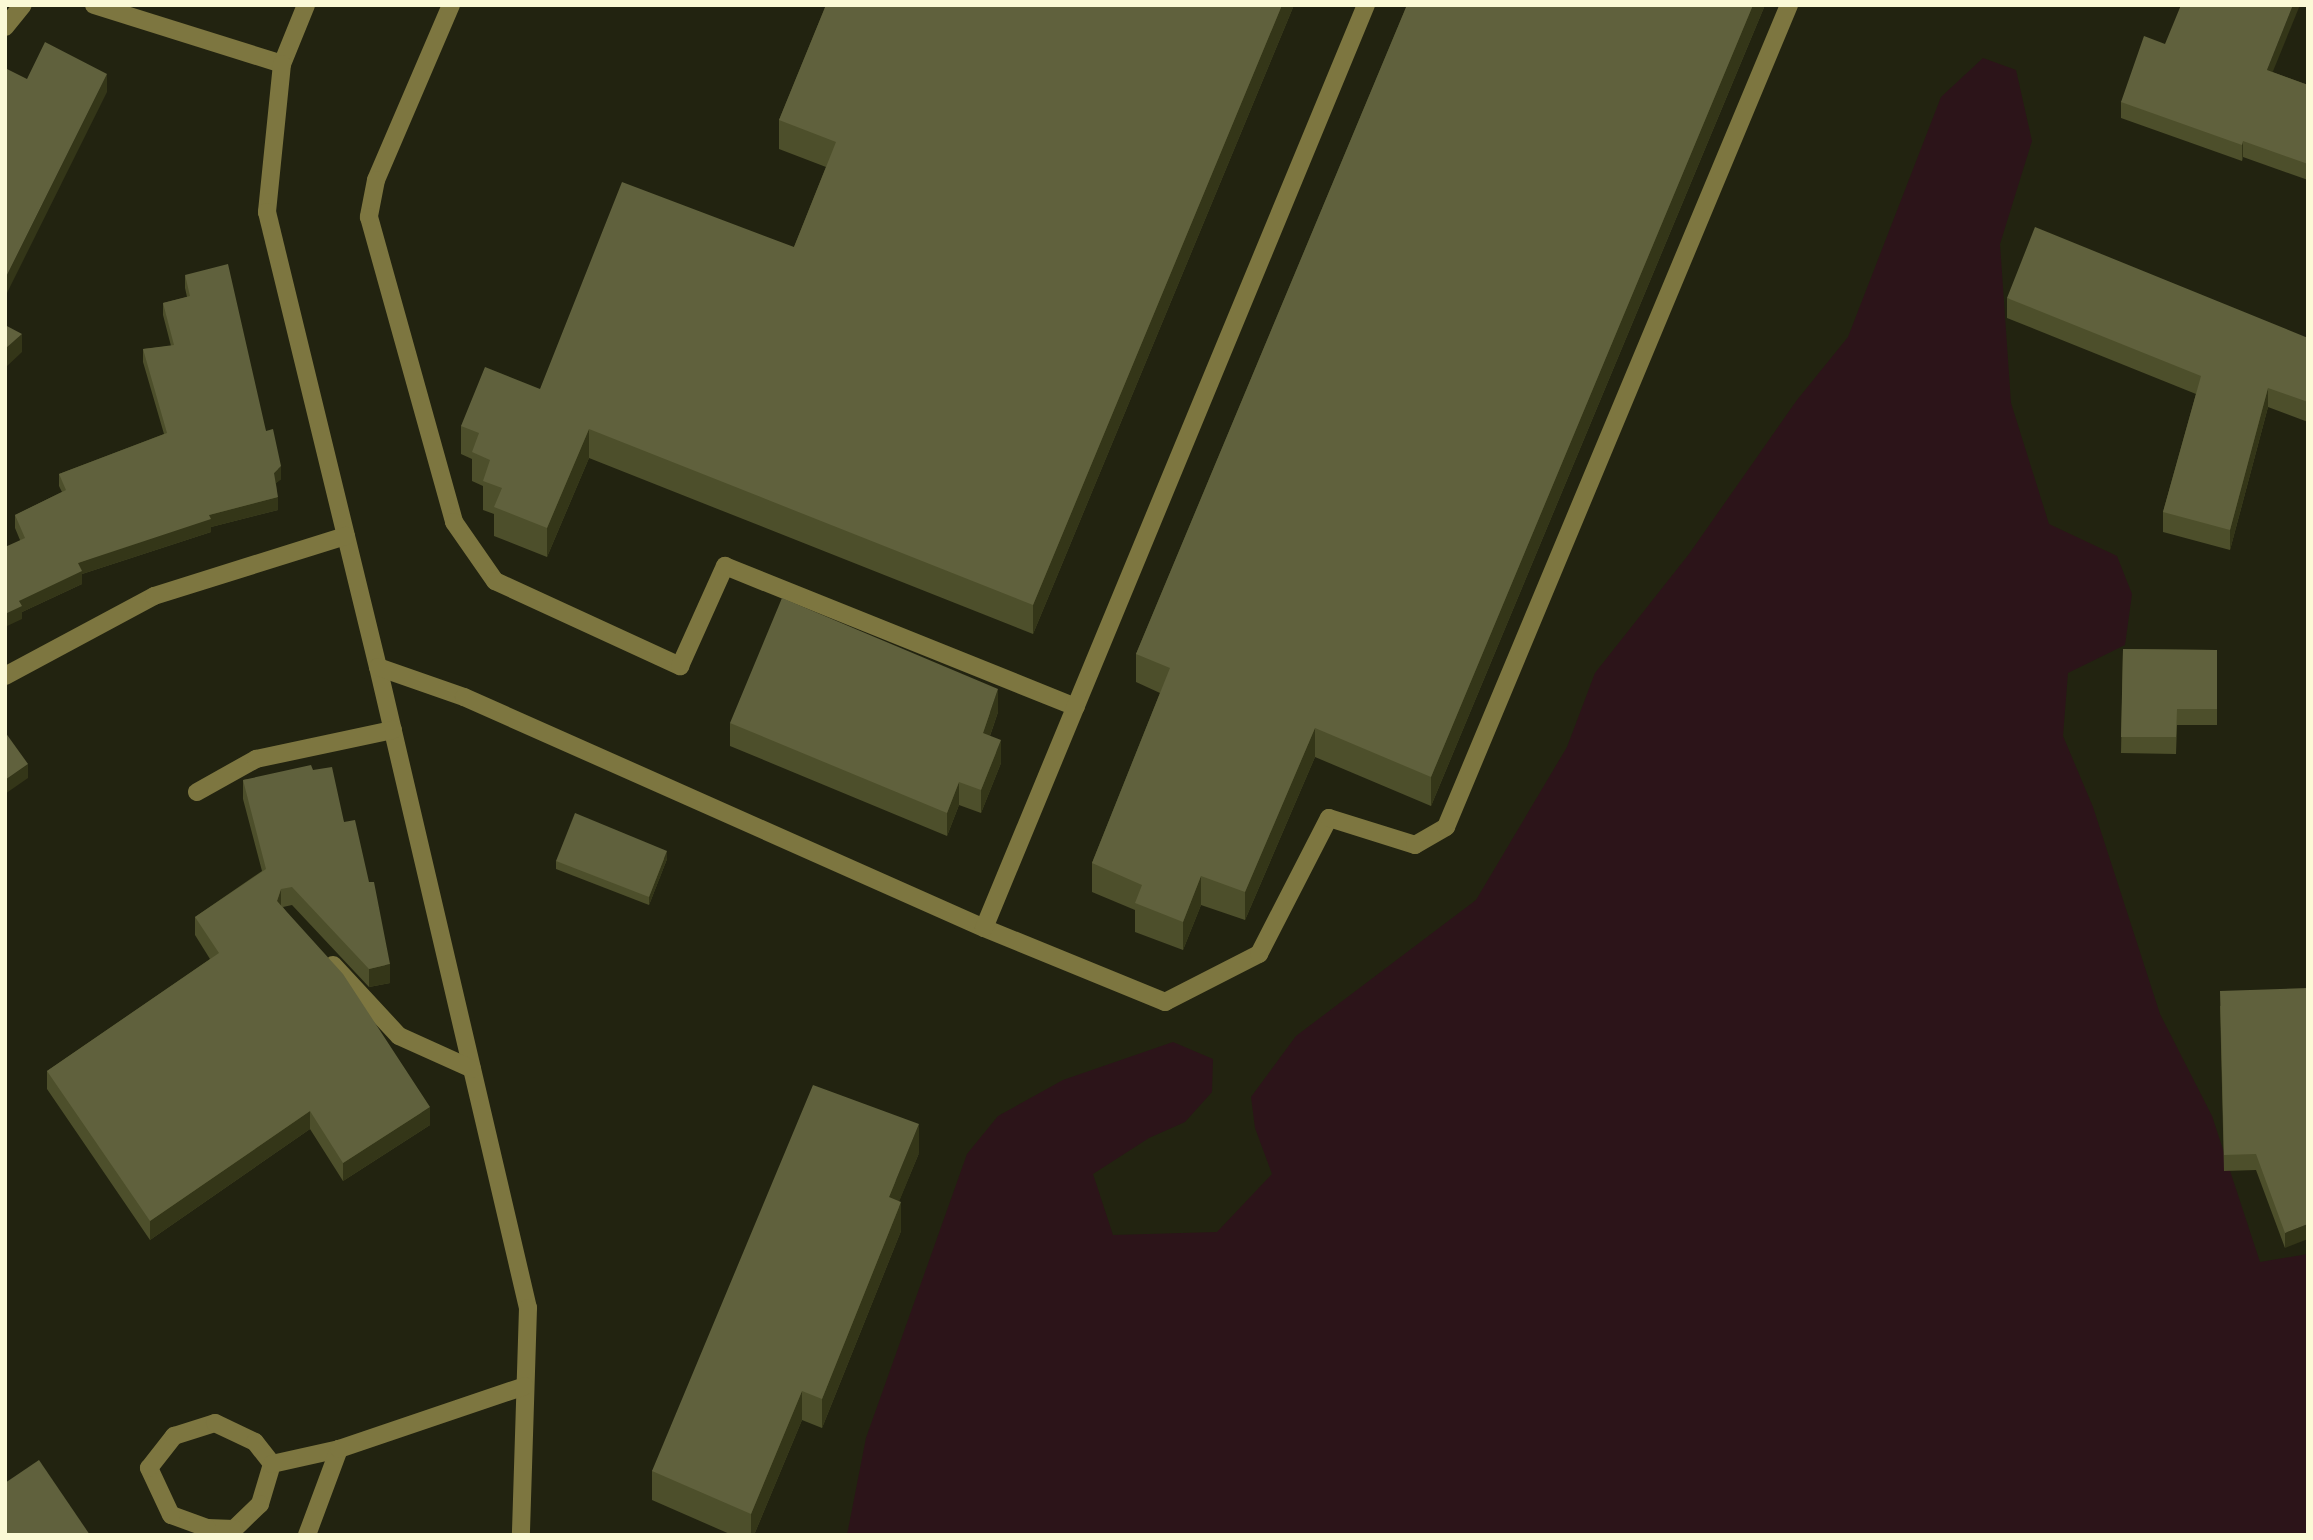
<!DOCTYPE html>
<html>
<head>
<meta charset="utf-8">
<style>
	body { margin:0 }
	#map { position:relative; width:2313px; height:1540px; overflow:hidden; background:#222310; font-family:"Sofia Sans Condensed",sans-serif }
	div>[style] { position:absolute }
	.green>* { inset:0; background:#2c1419 }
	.minor>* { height:18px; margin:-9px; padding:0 9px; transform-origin:9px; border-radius:9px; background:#7d7640 }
	.wall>* { inset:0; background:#4d4f2b }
	.shaded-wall>* { inset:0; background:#343618 }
	.building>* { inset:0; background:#60613d }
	span { translate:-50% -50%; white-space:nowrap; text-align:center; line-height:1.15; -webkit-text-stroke:7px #222310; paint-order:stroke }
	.frame { position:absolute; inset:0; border:7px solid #fbf9d6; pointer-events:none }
</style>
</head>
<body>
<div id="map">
	<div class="green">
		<i style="clip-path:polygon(1983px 58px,2016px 70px,2032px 141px,2000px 244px,2011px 403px,2049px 524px,2117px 556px,2132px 594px,2125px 645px,2068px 673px,2063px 736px,2093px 807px,2160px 1014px,2212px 1116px,2260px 1262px,2308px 1254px,2308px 1535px,847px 1535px,866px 1438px,967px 1154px,998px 1116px,1063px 1080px,1173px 1042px,1213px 1059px,1212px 1092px,1185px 1122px,1149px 1138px,1093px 1174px,1113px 1235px,1217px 1232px,1272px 1174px,1255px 1128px,1251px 1097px,1296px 1036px,1476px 900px,1567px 747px,1595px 673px,1689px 554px,1797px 400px,1848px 337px,1941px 97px)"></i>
	</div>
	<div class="minor">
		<i style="left:94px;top:5px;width:197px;rotate:17.4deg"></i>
		<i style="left:306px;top:5px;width:64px;rotate:112.1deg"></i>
		<i style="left:282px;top:64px;width:149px;rotate:95.8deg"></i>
		<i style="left:267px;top:212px;width:468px;rotate:76.3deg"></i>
		<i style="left:378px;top:667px;width:658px;rotate:76.83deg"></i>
		<i style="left:528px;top:1308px;width:227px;rotate:91.8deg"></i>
		<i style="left:451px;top:5px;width:190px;rotate:113.2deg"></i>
		<i style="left:376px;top:180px;width:38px;rotate:101deg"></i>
		<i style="left:369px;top:217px;width:317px;rotate:74.4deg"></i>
		<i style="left:454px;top:522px;width:72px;rotate:55.2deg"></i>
		<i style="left:495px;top:581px;width:204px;rotate:24.7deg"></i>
		<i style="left:680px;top:666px;width:110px;rotate:-65.8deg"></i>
		<i style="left:725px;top:566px;width:378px;rotate:21.9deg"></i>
		<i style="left:5px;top:27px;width:28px;rotate:-51deg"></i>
		<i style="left:378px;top:667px;width:91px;rotate:19.2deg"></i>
		<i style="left:464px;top:697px;width:569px;rotate:23.95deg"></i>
		<i style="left:984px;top:928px;width:196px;rotate:22.2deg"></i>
		<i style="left:1165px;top:1002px;width:106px;rotate:-27.1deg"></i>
		<i style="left:1259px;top:954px;width:153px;rotate:-62.8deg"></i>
		<i style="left:1329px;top:818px;width:90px;rotate:17.4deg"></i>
		<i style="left:1415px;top:845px;width:36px;rotate:-30deg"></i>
		<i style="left:1446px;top:827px;width:891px;rotate:-67.35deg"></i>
		<i style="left:5px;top:676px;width:169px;rotate:-28.2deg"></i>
		<i style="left:154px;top:596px;width:201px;rotate:-17.4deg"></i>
		<i style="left:197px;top:792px;width:68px;rotate:-29.2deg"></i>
		<i style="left:256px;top:759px;width:140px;rotate:-12deg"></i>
		<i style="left:984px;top:928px;width:999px;rotate:-67.52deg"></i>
		<i style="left:333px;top:965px;width:97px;rotate:47.1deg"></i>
		<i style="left:399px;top:1036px;width:80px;rotate:24.3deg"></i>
		<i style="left:272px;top:1464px;width:42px;rotate:106.7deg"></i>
		<i style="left:260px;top:1504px;width:36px;rotate:136deg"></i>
		<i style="left:234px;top:1529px;width:27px;rotate:-178deg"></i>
		<i style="left:207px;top:1528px;width:38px;rotate:-160deg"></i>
		<i style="left:171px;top:1515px;width:52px;rotate:-115.1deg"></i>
		<i style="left:149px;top:1468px;width:41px;rotate:-52deg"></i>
		<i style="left:174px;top:1436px;width:43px;rotate:-17.6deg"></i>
		<i style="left:215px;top:1423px;width:44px;rotate:25.4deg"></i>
		<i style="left:255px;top:1442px;width:28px;rotate:52deg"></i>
		<i style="left:272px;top:1464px;width:69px;rotate:-12.6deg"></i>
		<i style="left:307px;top:1535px;width:92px;rotate:-69.6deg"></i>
		<i style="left:339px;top:1449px;width:196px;rotate:-18.7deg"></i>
	</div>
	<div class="wall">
		<i style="clip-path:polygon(826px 5px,1294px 5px,1033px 634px,589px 458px,547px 557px,494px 536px,494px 514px,483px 510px,483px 486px,472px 481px,472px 459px,461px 454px,461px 426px,540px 389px,794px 247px,826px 167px,779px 149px,779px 120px)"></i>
		<i style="clip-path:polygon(1407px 5px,1765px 5px,1431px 806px,1315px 757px,1245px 920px,1201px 905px,1183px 950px,1135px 932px,1135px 910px,1092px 892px,1092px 863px,1160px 693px,1136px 682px,1136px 654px)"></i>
		<i style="clip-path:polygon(2165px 44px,2272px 72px,2308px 85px,2308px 180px,2243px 157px,2242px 161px,2121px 118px,2121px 102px)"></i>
		<i style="clip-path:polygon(185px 275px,266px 431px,281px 479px,276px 483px,278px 510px,211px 527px,211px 532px,82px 574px,82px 584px,22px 612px,22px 619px,20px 540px,15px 528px,15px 515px,62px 492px,59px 486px,59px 474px,164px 434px,143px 362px,143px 349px,171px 346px,163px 315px,163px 303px,187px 297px,185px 288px)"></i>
		<i style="clip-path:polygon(2007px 298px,2308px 338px,2308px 422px,2268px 407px,2230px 550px,2163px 532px,2163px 512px,2196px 394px,2007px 318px)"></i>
		<i style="clip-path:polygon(2123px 649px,2217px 650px,2217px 725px,2177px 725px,2176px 754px,2121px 753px)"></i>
		<i style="clip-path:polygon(998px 712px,990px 736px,1001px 763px,981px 813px,959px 805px,947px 836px,730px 746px,730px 723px)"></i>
		<i style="clip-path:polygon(313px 770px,344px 822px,390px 983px,369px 987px,292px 905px,283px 907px,430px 1125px,343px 1181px,310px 1129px,150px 1240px,47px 1089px,47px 1071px,210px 959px,195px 935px,195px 917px,262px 871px,243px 799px,243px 780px)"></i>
		<i style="clip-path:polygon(667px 859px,649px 905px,556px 869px,556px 861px)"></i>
		<i style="clip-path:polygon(2308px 988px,2285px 1248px,2256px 1170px,2224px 1171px,2220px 1006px)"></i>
		<i style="clip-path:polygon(919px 1153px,899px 1201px,901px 1231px,822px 1428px,802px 1420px,754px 1535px,732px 1535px,652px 1500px,652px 1471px)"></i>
	</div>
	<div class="shaded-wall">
		<i style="clip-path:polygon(1282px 5px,1294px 5px,1033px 634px,1033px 605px)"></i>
		<i style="clip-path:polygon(1753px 5px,1765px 5px,1431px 806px,1431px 777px)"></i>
		<i style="clip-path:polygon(2293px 5px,2300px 5px,2267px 86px,2267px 70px)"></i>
		<i style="clip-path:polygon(107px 74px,107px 92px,5px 297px,5px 279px)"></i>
		<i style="clip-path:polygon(2243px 141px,2243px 157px,2242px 161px,2242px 145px)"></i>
		<i style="clip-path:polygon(22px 334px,22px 352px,5px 368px,5px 349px)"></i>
		<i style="clip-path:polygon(2268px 388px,2268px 407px,2230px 550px,2230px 530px)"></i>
		<i style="clip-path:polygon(589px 429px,589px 458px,547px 557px,547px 528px)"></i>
		<i style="clip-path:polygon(281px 466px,281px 479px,274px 485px,274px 473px)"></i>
		<i style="clip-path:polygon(278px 497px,278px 510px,211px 527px,211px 532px,82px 574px,82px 584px,22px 612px,22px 619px,5px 627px,5px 614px,19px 601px,78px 563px,209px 515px)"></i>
		<i style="clip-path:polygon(998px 689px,998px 712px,983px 756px,983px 733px)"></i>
		<i style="clip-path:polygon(1315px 728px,1315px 757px,1245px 920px,1245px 892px)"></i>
		<i style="clip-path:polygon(1001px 740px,1001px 763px,981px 813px,981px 790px)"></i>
		<i style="clip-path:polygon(28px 764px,28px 778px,5px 794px,5px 780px)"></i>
		<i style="clip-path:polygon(959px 782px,959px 805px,947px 836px,947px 813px)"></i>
		<i style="clip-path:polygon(667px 851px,667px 859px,649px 905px,649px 897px)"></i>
		<i style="clip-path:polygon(1201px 876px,1201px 905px,1183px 950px,1183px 922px)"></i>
		<i style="clip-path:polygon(281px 889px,281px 907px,277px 901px)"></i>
		<i style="clip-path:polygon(390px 964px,390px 983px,369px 987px,369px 969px)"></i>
		<i style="clip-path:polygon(430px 1107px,430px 1125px,343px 1181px,343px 1163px)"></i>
		<i style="clip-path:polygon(310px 1111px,310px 1129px,150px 1240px,150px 1221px)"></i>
		<i style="clip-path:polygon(919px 1124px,919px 1153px,889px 1226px,889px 1197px)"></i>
		<i style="clip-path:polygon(901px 1202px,901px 1231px,822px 1428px,822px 1399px)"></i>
		<i style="clip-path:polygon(2308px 1224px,2308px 1239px,2285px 1248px,2285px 1233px)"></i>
		<i style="clip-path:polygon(802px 1391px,802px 1420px,754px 1535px,751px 1535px,751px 1514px)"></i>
	</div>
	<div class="building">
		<i style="clip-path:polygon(826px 5px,1282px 5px,1033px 605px,589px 429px,547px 528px,494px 507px,502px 488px,483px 481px,490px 460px,472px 452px,479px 433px,461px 426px,485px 367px,540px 389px,622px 182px,794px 247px,836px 142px,779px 120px)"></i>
		<i style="clip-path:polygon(1407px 5px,1753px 5px,1431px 777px,1315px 728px,1245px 892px,1201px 876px,1183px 922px,1135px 903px,1142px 885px,1092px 863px,1170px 668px,1136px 654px)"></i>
		<i style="clip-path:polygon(2181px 5px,2293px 5px,2267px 70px,2308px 85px,2308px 164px,2243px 141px,2242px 145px,2121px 102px,2144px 36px,2165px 44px)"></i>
		<i style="clip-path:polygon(45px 42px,107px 74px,5px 279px,5px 68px,27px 79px)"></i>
		<i style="clip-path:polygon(2035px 227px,2308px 338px,2308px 402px,2268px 388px,2230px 530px,2163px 512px,2201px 376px,2007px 298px)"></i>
		<i style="clip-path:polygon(228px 264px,266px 431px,273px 429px,281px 466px,274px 473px,278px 497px,209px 515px,211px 519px,78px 563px,82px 571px,19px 601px,22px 606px,5px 614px,5px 547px,25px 538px,15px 515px,66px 490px,59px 474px,167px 433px,143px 349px,174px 345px,163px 303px,190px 296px,185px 275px)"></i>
		<i style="clip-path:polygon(5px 325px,22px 334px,5px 349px)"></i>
		<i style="clip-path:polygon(782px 598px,998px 689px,983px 733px,1001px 740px,981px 790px,959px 782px,947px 813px,730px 723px)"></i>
		<i style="clip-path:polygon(2123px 649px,2217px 650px,2217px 709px,2177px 709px,2176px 737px,2121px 737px)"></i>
		<i style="clip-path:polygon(5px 732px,28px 764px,5px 780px)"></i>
		<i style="clip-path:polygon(311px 765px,313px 770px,332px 767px,344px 822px,355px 820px,369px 882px,374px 882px,390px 964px,369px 969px,292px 887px,281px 889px,277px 901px,343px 974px,430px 1107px,343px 1163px,310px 1111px,150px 1221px,47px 1071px,219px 953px,195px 917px,266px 869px,243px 780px)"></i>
		<i style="clip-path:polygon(575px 813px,667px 851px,649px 897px,556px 861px)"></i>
		<i style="clip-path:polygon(2308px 988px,2308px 1224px,2285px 1233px,2256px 1154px,2224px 1155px,2220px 991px)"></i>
		<i style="clip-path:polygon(813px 1085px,919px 1124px,889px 1197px,901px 1202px,822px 1399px,802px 1391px,751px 1514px,652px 1471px)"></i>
		<i style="clip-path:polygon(39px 1460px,90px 1535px,5px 1535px,5px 1483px)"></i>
	</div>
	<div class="frame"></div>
</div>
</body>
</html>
